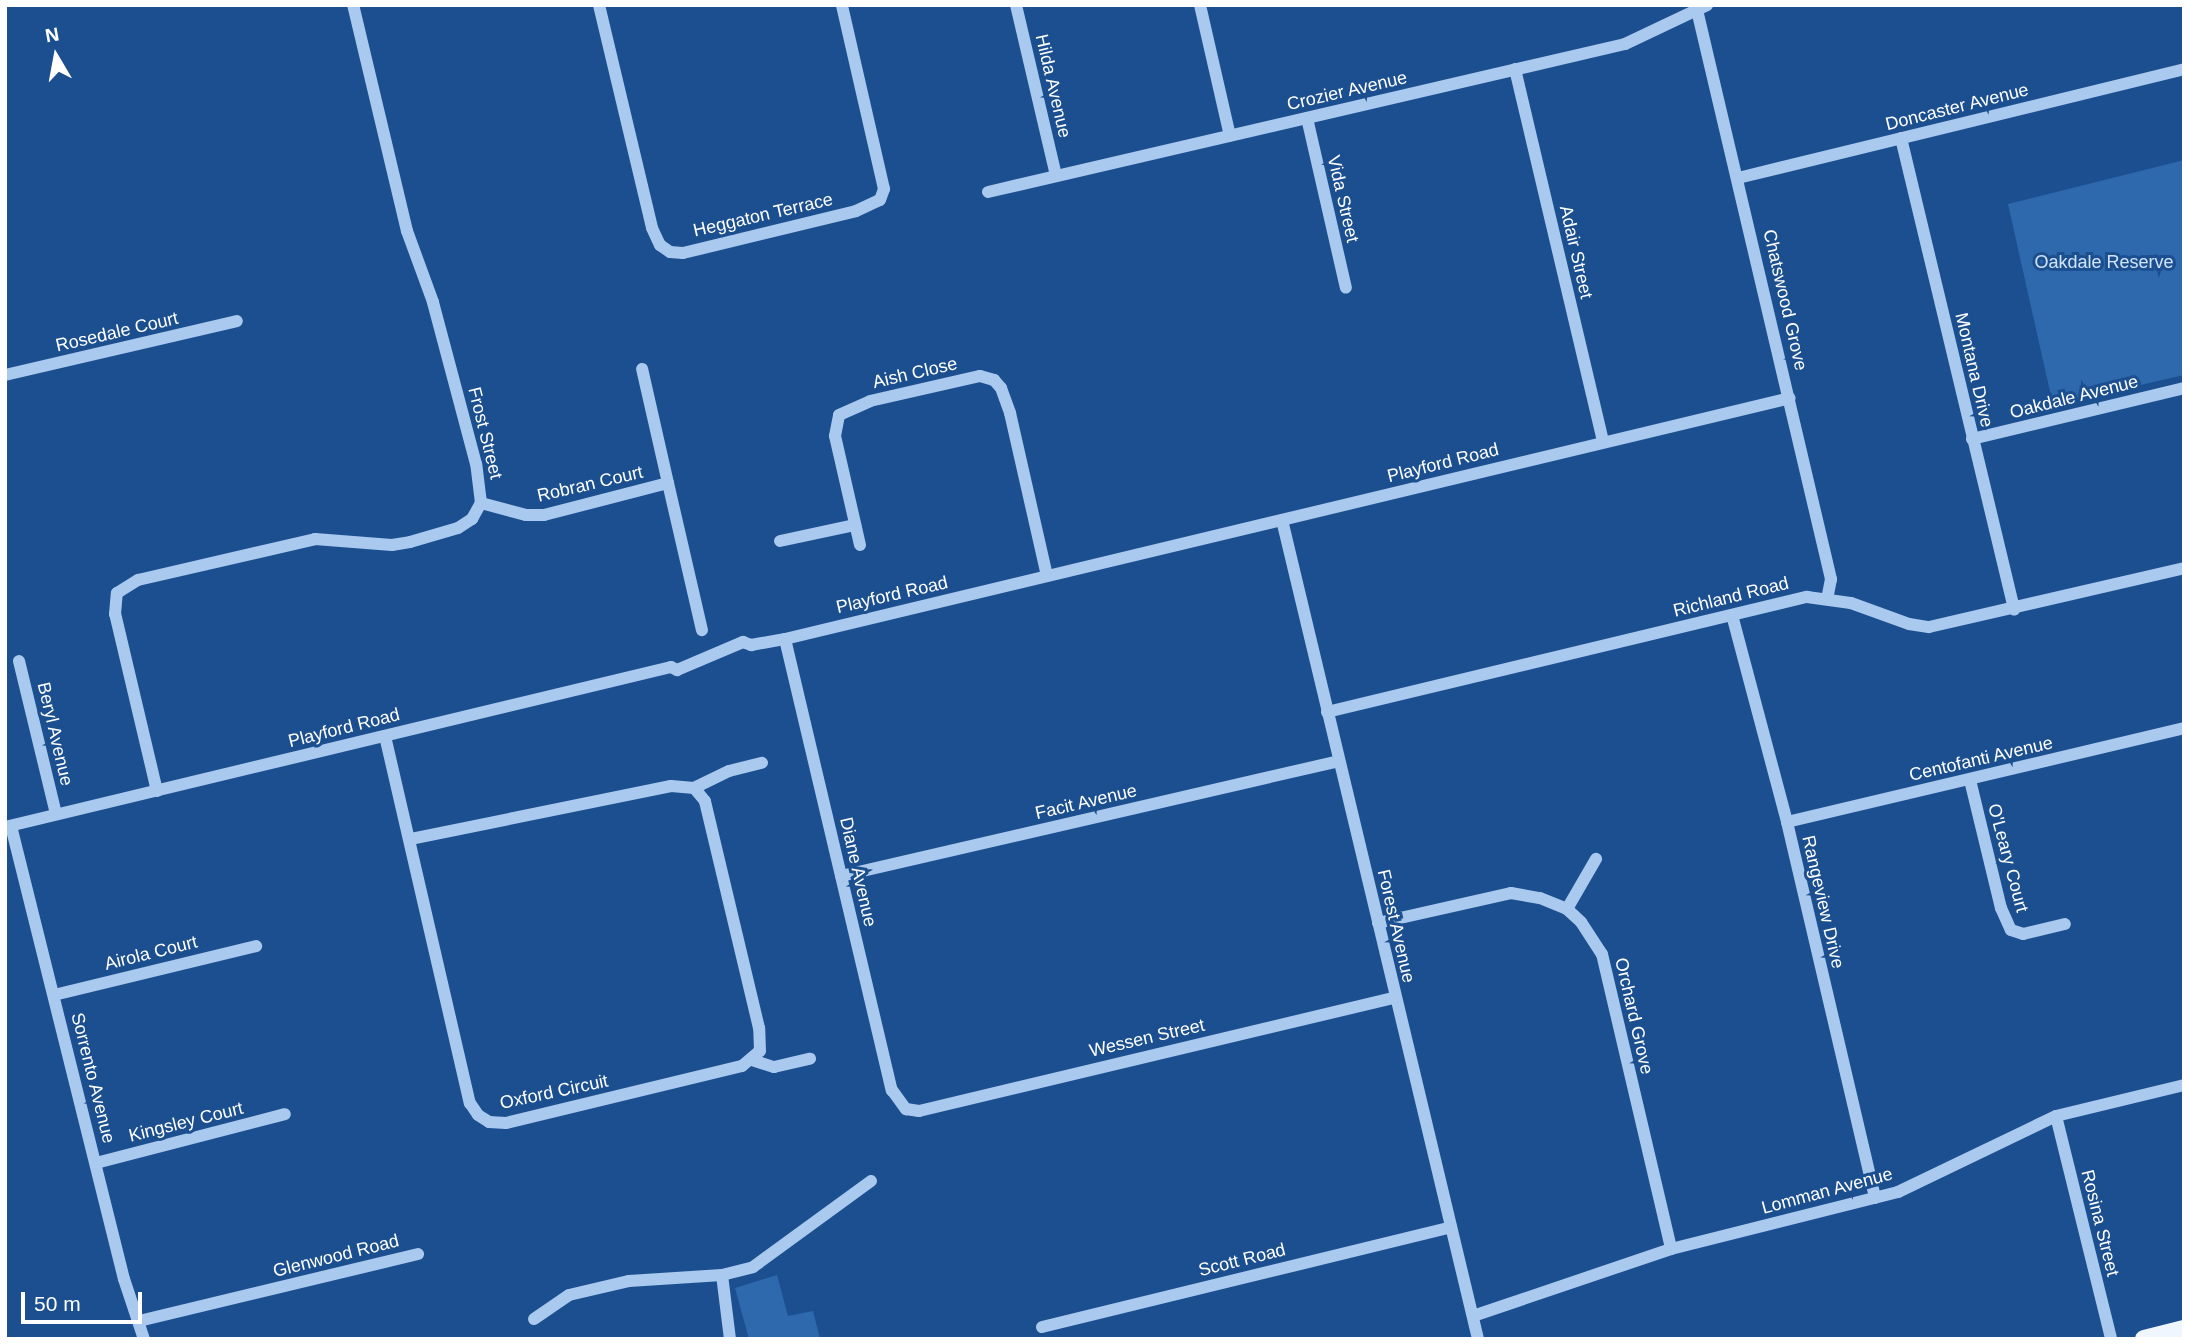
<!DOCTYPE html>
<html>
<head>
<meta charset="utf-8">
<style>
	body { margin:0 }
	#map { position:relative; width:2189px; height:1344px; overflow:hidden; background:#1b4f8f; font-family:Arial,sans-serif }
	div>[style] { position:absolute }
	.green>* { inset:0; background:#2e69ad }
	.minor>* { height:12px; margin:-6px; padding:0 6px; transform-origin:6px; border-radius:6px; background:#a9c9ee }
	.major>* { height:18px; margin:-9px; padding:0 9px; transform-origin:9px; border-radius:9px; background:#f0f6ff }
	span { translate:-50% -50%; white-space:nowrap; text-align:center; line-height:1.15; -webkit-text-stroke:6px #1b4f8f; paint-order:stroke }
	.street-label { font-size:18px; color:#fff }
	.park-label { font-size:18px; color:#cfe3fa }
	.frame { position:absolute; inset:0; border:7px solid #fff; pointer-events:none }
	.north { position:absolute; left:21px; top:21px; width:70px; height:70px; -webkit-text-stroke:5px #1b4f8f; paint-order:stroke; rotate:350deg; font-size:19px; font-weight:700; line-height:28px; text-align:center; color:#fff }
	.north::after { content:''; display:block; margin:auto; width:24px; height:32px; background:#fff; clip-path:polygon(50% 0,100% 100%,50% 72%,0 100%) }
	.scale { position:absolute; left:21px; top:1292px; width:121px; height:32px; box-sizing:border-box; border:4px solid #fff; border-top:0; padding-left:9px; font-size:21px; line-height:24px; white-space:nowrap; color:#fff; -webkit-text-stroke:5px #1b4f8f; paint-order:stroke }
</style>
</head>
<body>
<div id="map">
	<div class="green">
		<i style="clip-path:polygon(2184px 160px,2184px 375px,2053px 405px,2008px 204px)"></i>
		<i style="clip-path:polygon(777px 1275px,788px 1316px,813px 1311px,820px 1339px,749px 1339px,735px 1288px)"></i>
	</div>
	<div class="minor">
		<i style="left:599px;top:5px;width:229px;rotate:76.6deg"></i>
		<i style="left:652px;top:228px;width:19px;rotate:65deg"></i>
		<i style="left:660px;top:245px;width:12px;rotate:35deg"></i>
		<i style="left:670px;top:252px;width:13px;rotate:4deg"></i>
		<i style="left:683px;top:253px;width:178px;rotate:-13.6deg"></i>
		<i style="left:856px;top:211px;width:26px;rotate:-25deg"></i>
		<i style="left:880px;top:200px;width:12px;rotate:-70deg"></i>
		<i style="left:884px;top:189px;width:189px;rotate:-102.9deg"></i>
		<i style="left:1016px;top:5px;width:175px;rotate:76.8deg"></i>
		<i style="left:1200px;top:5px;width:134px;rotate:77.1deg"></i>
		<i style="left:1697px;top:10px;width:585px;rotate:76.75deg"></i>
		<i style="left:1831px;top:579px;width:20px;rotate:101deg"></i>
		<i style="left:1515px;top:69px;width:383px;rotate:76.7deg"></i>
		<i style="left:1307px;top:118px;width:174px;rotate:77.1deg"></i>
		<i style="left:1901px;top:138px;width:485px;rotate:76.5deg"></i>
		<i style="left:1738px;top:178px;width:459px;rotate:-13.7deg"></i>
		<i style="left:988px;top:192px;width:654px;rotate:-13.08deg"></i>
		<i style="left:1625px;top:44px;width:91px;rotate:-25.4deg"></i>
		<i style="left:5px;top:375px;width:238px;rotate:-13.1deg"></i>
		<i style="left:1972px;top:439px;width:218px;rotate:-13.5deg"></i>
		<i style="left:668px;top:483px;width:151px;rotate:77deg"></i>
		<i style="left:481px;top:503px;width:47px;rotate:14.9deg"></i>
		<i style="left:526px;top:515px;width:18px"></i>
		<i style="left:544px;top:515px;width:128px;rotate:-14.5deg"></i>
		<i style="left:668px;top:483px;width:117px;rotate:-102.8deg"></i>
		<i style="left:1282px;top:520px;width:842px;rotate:76.54deg"></i>
		<i style="left:780px;top:541px;width:77px;rotate:-12deg"></i>
		<i style="left:860px;top:545px;width:112px;rotate:-102.9deg"></i>
		<i style="left:835px;top:436px;width:21px;rotate:-79deg"></i>
		<i style="left:839px;top:415px;width:34px;rotate:-24deg"></i>
		<i style="left:870px;top:401px;width:113px;rotate:-12.8deg"></i>
		<i style="left:980px;top:376px;width:15px;rotate:16deg"></i>
		<i style="left:994px;top:380px;width:11px;rotate:49deg"></i>
		<i style="left:1001px;top:388px;width:27px;rotate:70deg"></i>
		<i style="left:1010px;top:413px;width:167px;rotate:77.2deg"></i>
		<i style="left:1732px;top:615px;width:214px;rotate:75.1deg"></i>
		<i style="left:1787px;top:822px;width:386px;rotate:76.8deg"></i>
		<i style="left:785px;top:639px;width:464px;rotate:76.7deg"></i>
		<i style="left:892px;top:1090px;width:24px;rotate:54deg"></i>
		<i style="left:906px;top:1109px;width:13px;rotate:9deg"></i>
		<i style="left:919px;top:1111px;width:489px;rotate:-13.4deg"></i>
		<i style="left:19px;top:661px;width:157px;rotate:76.4deg"></i>
		<i style="left:1327px;top:712px;width:494px;rotate:-13.5deg"></i>
		<i style="left:1807px;top:597px;width:44px;rotate:7.8deg"></i>
		<i style="left:1851px;top:603px;width:62px;rotate:19.9deg"></i>
		<i style="left:1909px;top:624px;width:20px;rotate:9deg"></i>
		<i style="left:1929px;top:627px;width:262px;rotate:-13deg"></i>
		<i style="left:385px;top:736px;width:377px;rotate:77deg"></i>
		<i style="left:470px;top:1103px;width:14px;rotate:56deg"></i>
		<i style="left:478px;top:1115px;width:13px;rotate:32deg"></i>
		<i style="left:489px;top:1122px;width:17px;rotate:3deg"></i>
		<i style="left:506px;top:1123px;width:243px;rotate:-13.6deg"></i>
		<i style="left:742px;top:1066px;width:23px;rotate:-40deg"></i>
		<i style="left:760px;top:1051px;width:23px;rotate:-92deg"></i>
		<i style="left:759px;top:1028px;width:233px;rotate:-103.4deg"></i>
		<i style="left:705px;top:801px;width:17px;rotate:-130deg"></i>
		<i style="left:694px;top:788px;width:23px;rotate:-175deg"></i>
		<i style="left:671px;top:786px;width:265px;rotate:168.5deg"></i>
		<i style="left:1970px;top:780px;width:132px;rotate:76.4deg"></i>
		<i style="left:2001px;top:908px;width:24px;rotate:66deg"></i>
		<i style="left:2011px;top:930px;width:13px;rotate:18deg"></i>
		<i style="left:2023px;top:934px;width:43px;rotate:-13.4deg"></i>
		<i style="left:694px;top:788px;width:39px;rotate:-26deg"></i>
		<i style="left:729px;top:771px;width:34px;rotate:-14deg"></i>
		<i style="left:157px;top:791px;width:182px;rotate:-103.3deg"></i>
		<i style="left:115px;top:614px;width:21px;rotate:-85deg"></i>
		<i style="left:117px;top:593px;width:25px;rotate:-32deg"></i>
		<i style="left:138px;top:580px;width:182px;rotate:-13deg"></i>
		<i style="left:315px;top:539px;width:77px;rotate:4.5deg"></i>
		<i style="left:392px;top:545px;width:18px;rotate:-9deg"></i>
		<i style="left:410px;top:542px;width:50px;rotate:-16.3deg"></i>
		<i style="left:458px;top:528px;width:17px;rotate:-33deg"></i>
		<i style="left:472px;top:519px;width:18px;rotate:-61deg"></i>
		<i style="left:481px;top:503px;width:39px;rotate:-97deg"></i>
		<i style="left:476px;top:464px;width:168px;rotate:-104.9deg"></i>
		<i style="left:433px;top:302px;width:76px;rotate:-110.1deg"></i>
		<i style="left:407px;top:231px;width:232px;rotate:-103.4deg"></i>
		<i style="left:1787px;top:822px;width:408px;rotate:-13.3deg"></i>
		<i style="left:11px;top:826px;width:467px;rotate:76deg"></i>
		<i style="left:124px;top:1279px;width:63px;rotate:71.6deg"></i>
		<i style="left:5px;top:827px;width:685px;rotate:-13.51deg"></i>
		<i style="left:671px;top:667px;width:7px;rotate:27deg"></i>
		<i style="left:677px;top:670px;width:72px;rotate:-23deg"></i>
		<i style="left:743px;top:642px;width:9px;rotate:21deg"></i>
		<i style="left:751px;top:645px;width:35px;rotate:-10deg"></i>
		<i style="left:785px;top:639px;width:1033px;rotate:-13.48deg"></i>
		<i style="left:841px;top:876px;width:511px;rotate:-13deg"></i>
		<i style="left:1567px;top:909px;width:58px;rotate:-59.9deg"></i>
		<i style="left:1378px;top:923px;width:136px;rotate:-12.7deg"></i>
		<i style="left:1511px;top:893px;width:29px;rotate:10deg"></i>
		<i style="left:1540px;top:898px;width:29px;rotate:22deg"></i>
		<i style="left:1567px;top:909px;width:19px;rotate:43deg"></i>
		<i style="left:1581px;top:922px;width:38px;rotate:57deg"></i>
		<i style="left:1602px;top:954px;width:303px;rotate:76.8deg"></i>
		<i style="left:54px;top:995px;width:208px;rotate:-13.6deg"></i>
		<i style="left:752px;top:1060px;width:23px;rotate:18deg"></i>
		<i style="left:774px;top:1067px;width:37px;rotate:-13deg"></i>
		<i style="left:2056px;top:1116px;width:230px;rotate:76.1deg"></i>
		<i style="left:96px;top:1163px;width:195px;rotate:-14.5deg"></i>
		<i style="left:722px;top:1275px;width:64px;rotate:82.9deg"></i>
		<i style="left:1473px;top:1316px;width:209px;rotate:-18.7deg"></i>
		<i style="left:1671px;top:1249px;width:234px;rotate:-14.1deg"></i>
		<i style="left:1898px;top:1192px;width:175px;rotate:-25.7deg"></i>
		<i style="left:2056px;top:1116px;width:132px;rotate:-13.6deg"></i>
		<i style="left:534px;top:1319px;width:42px;rotate:-34.4deg"></i>
		<i style="left:569px;top:1295px;width:62px;rotate:-13.1deg"></i>
		<i style="left:629px;top:1281px;width:93px;rotate:-3.7deg"></i>
		<i style="left:722px;top:1275px;width:32px;rotate:-14deg"></i>
		<i style="left:753px;top:1267px;width:146px;rotate:-36.1deg"></i>
		<i style="left:139px;top:1321px;width:287px;rotate:-13.5deg"></i>
		<i style="left:1042px;top:1327px;width:421px;rotate:-13.7deg"></i>
	</div>
	<div class="major">
		<i style="left:2144px;top:1339px;width:41px;rotate:-14deg"></i>
	</div>
	<div class="street-label">
		<span style="left:1053px;top:86px;rotate:77deg">Hilda Avenue</span>
		<span style="left:1347px;top:91px;rotate:-13deg">Crozier Avenue</span>
		<span style="left:1957px;top:107px;rotate:-14deg">Doncaster Avenue</span>
		<span style="left:1343px;top:199px;rotate:77deg">Vida Street</span>
		<span style="left:763px;top:215px;rotate:-13deg">Heggaton Terrace</span>
		<span style="left:1576px;top:252px;rotate:77deg">Adair Street</span>
		<span style="left:1785px;top:300px;rotate:77deg">Chatswood Grove</span>
		<span style="left:117px;top:332px;rotate:-13deg">Rosedale Court</span>
		<span style="left:1974px;top:370px;rotate:77deg">Montana Drive</span>
		<span style="left:915px;top:373px;rotate:-13deg">Aish Close</span>
		<span style="left:2074px;top:397px;rotate:-14deg">Oakdale Avenue</span>
		<span style="left:485px;top:433px;rotate:76deg">Frost Street</span>
		<span style="left:1443px;top:463px;rotate:-14deg">Playford Road</span>
		<span style="left:590px;top:484px;rotate:-13deg">Robran Court</span>
		<span style="left:892px;top:595px;rotate:-13deg">Playford Road</span>
		<span style="left:1731px;top:597px;rotate:-14deg">Richland Road</span>
		<span style="left:344px;top:728px;rotate:-14deg">Playford Road</span>
		<span style="left:55px;top:734px;rotate:77deg">Beryl Avenue</span>
		<span style="left:1981px;top:759px;rotate:-13deg">Centofanti Avenue</span>
		<span style="left:1086px;top:802px;rotate:-13deg">Facit Avenue</span>
		<span style="left:2008px;top:858px;rotate:75deg">O'Leary Court</span>
		<span style="left:858px;top:872px;rotate:77deg">Diane Avenue</span>
		<span style="left:1823px;top:902px;rotate:77deg">Rangeview Drive</span>
		<span style="left:1396px;top:926px;rotate:77deg">Forest Avenue</span>
		<span style="left:151px;top:953px;rotate:-14deg">Airola Court</span>
		<span style="left:1634px;top:1016px;rotate:77deg">Orchard Grove</span>
		<span style="left:1147px;top:1038px;rotate:-13deg">Wessen Street</span>
		<span style="left:93px;top:1078px;rotate:76deg">Sorrento Avenue</span>
		<span style="left:554px;top:1092px;rotate:-12deg">Oxford Circuit</span>
		<span style="left:186px;top:1122px;rotate:-14deg">Kingsley Court</span>
		<span style="left:1827px;top:1191px;rotate:-15deg">Lomman Avenue</span>
		<span style="left:2100px;top:1223px;rotate:76deg">Rosina Street</span>
		<span style="left:336px;top:1256px;rotate:-14deg">Glenwood Road</span>
		<span style="left:1242px;top:1260px;rotate:-14deg">Scott Road</span>
	</div>
	<div class="park-label">
		<span style="left:2104px;top:262px">Oakdale Reserve</span>
	</div>
	<div class="frame"></div>
	<div class="north">N</div>
	<div class="scale">50 m</div>
</div>
</body>
</html>
